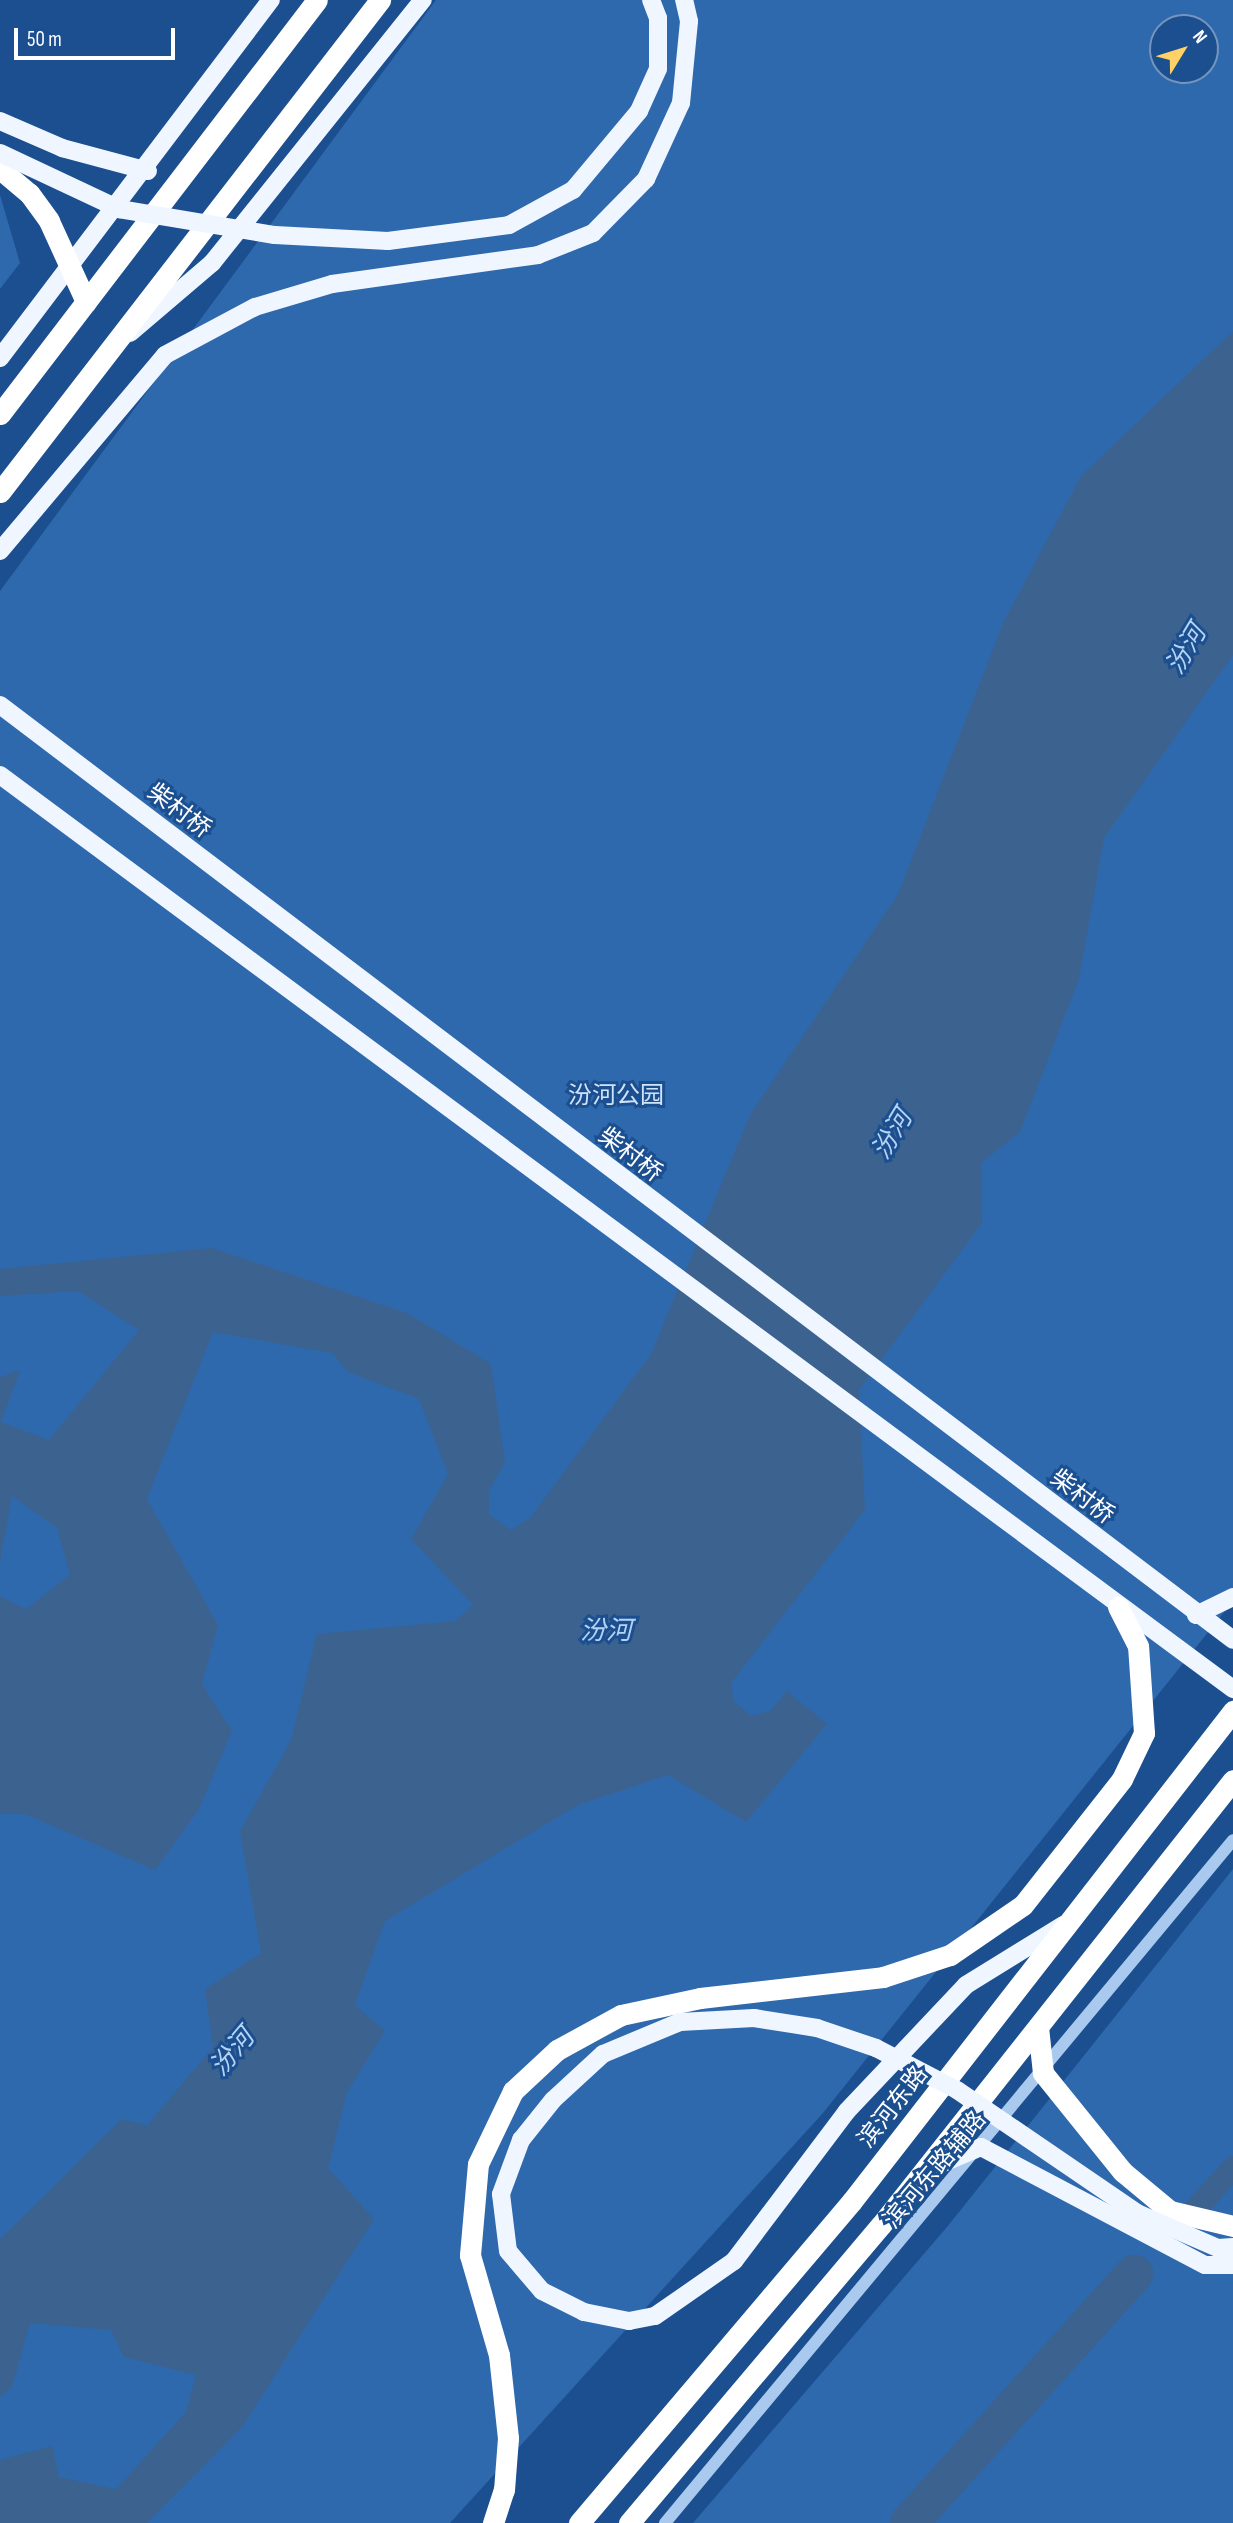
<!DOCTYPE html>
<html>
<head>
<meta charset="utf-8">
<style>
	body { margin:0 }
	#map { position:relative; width:1233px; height:2523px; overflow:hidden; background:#1b4f8f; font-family:"Sofia Sans Condensed","Noto Sans SC",sans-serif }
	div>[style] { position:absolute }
	.green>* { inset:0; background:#2e69ad }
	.water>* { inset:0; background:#3c6290 }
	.canal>* { height:23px; margin:-11.5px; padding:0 11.5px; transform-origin:11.5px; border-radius:11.5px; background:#3c6290 }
	.river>* { height:38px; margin:-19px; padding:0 19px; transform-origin:19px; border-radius:19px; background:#3c6290 }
	.minor>* { height:12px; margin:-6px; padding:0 6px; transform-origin:6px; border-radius:6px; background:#a9c9ee }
	.major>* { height:18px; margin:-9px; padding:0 9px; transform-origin:9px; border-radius:9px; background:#f0f6ff }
	.highway>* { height:21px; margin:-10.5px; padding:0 10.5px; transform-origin:10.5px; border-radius:10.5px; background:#fff }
	.major-bridge>* { height:18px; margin:-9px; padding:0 9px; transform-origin:9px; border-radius:9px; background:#f0f6ff }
	span { translate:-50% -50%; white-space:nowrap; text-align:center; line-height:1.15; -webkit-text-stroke:6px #1b4f8f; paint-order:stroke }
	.street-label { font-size:24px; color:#fff }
	.park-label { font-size:24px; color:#cfe3fa }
	.water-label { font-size:26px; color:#b5d3f5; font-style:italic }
	.north { position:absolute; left:1149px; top:14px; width:70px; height:70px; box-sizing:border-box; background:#1b4f8f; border:2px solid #7695bc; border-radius:50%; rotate:52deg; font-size:19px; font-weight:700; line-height:28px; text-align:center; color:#fff }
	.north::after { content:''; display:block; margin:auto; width:24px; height:32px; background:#ffd166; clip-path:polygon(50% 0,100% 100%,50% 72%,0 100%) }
	.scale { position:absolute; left:14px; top:28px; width:161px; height:32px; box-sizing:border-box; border:4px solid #fff; border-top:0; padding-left:9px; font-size:21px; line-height:24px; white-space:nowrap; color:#fff; -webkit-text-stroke:5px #1b4f8f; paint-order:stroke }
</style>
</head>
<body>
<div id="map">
	<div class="green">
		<i style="clip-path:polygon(evenodd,436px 0,1233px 0,1233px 1601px,823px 2113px,450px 2523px,0 2523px,0 591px,436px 0,1163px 28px,1205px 28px,1205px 70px,1163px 70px,1163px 28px)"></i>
		<i style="clip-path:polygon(0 195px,20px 263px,0 289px)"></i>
		<i style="clip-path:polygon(1233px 1869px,1233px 2523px,693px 2523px,947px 2227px)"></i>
	</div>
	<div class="water">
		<i style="clip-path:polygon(1233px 331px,1233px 655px,1104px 838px,1079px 979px,1020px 1132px,981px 1163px,982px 1223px,859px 1390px,865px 1510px,731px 1683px,734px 1702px,752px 1716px,770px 1711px,787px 1691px,827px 1724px,746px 1822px,668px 1775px,578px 1805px,385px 1921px,355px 2005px,385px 2031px,347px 2092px,328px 2168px,374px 2219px,243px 2426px,147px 2523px,0 2523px,0 2460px,52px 2446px,59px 2477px,116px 2489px,186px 2412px,196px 2375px,124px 2357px,111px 2330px,30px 2323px,12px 2387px,0 2397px,0 2239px,122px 2119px,173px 2132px,219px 2090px,205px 1989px,261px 1953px,240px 1831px,291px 1740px,317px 1634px,455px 1621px,473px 1605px,411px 1539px,448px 1474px,419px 1399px,348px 1372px,332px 1353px,213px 1332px,147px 1499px,218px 1625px,202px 1684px,232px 1731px,199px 1809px,155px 1870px,25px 1814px,0 1814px,0 1596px,26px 1609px,70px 1575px,57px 1528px,12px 1496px,0 1563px,0 1377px,20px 1370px,1px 1422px,49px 1440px,139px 1330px,78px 1291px,0 1296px,0 1269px,212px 1248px,407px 1313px,491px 1364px,505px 1462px,489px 1491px,489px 1514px,511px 1530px,530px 1518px,651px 1354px,750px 1115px,898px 894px,1004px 621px,1081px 476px)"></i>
	</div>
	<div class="canal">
		<i style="left:1189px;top:2215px;width:65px;rotate:-47.5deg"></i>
	</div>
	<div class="river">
		<i style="left:134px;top:2170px;width:181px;rotate:-49.7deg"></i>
		<i style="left:909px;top:2523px;width:336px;rotate:-47.9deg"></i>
	</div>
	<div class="minor">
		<i style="left:665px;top:2523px;width:888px;rotate:-50.25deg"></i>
	</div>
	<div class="major">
		<i style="left:0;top:121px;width:68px;rotate:23.5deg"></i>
		<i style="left:62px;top:148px;width:89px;rotate:15deg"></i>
		<i style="left:130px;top:333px;width:108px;rotate:-40.5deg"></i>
		<i style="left:212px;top:263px;width:337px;rotate:-51.3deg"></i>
		<i style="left:0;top:358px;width:449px;rotate:-52.9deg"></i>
		<i style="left:0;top:551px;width:256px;rotate:-49.9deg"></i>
		<i style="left:165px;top:355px;width:102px;rotate:-28.1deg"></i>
		<i style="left:255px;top:307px;width:80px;rotate:-16.6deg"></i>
		<i style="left:332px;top:284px;width:208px;rotate:-8deg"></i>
		<i style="left:538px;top:255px;width:59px;rotate:-21.8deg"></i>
		<i style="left:593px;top:233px;width:76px;rotate:-45.5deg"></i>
		<i style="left:646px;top:179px;width:84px;rotate:-65.3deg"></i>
		<i style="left:681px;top:103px;width:82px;rotate:-84.4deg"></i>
		<i style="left:689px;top:21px;width:22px;rotate:-103deg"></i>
		<i style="left:0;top:705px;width:1547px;rotate:37.17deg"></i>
		<i style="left:0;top:775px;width:1535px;rotate:36.55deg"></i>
		<i style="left:1196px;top:1615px;width:41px;rotate:-25.9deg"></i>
		<i style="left:924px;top:2171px;width:62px;rotate:-22.8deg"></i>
		<i style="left:981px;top:2147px;width:253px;rotate:27.8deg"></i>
		<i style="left:1205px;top:2265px;width:28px"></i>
		<i style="left:1218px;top:2248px;width:15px;rotate:-4deg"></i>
		<i style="left:629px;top:2321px;width:26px;rotate:-11deg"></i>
		<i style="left:655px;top:2316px;width:96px;rotate:-34.8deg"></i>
		<i style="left:734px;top:2261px;width:188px;rotate:-53deg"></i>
		<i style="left:847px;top:2111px;width:173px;rotate:-46.6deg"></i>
		<i style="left:966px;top:1985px;width:114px;rotate:-31.7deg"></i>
	</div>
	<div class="highway">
		<i style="left:0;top:169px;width:38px;rotate:40deg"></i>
		<i style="left:29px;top:193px;width:34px;rotate:54deg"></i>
		<i style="left:49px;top:221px;width:89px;rotate:65.4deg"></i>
		<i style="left:0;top:414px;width:521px;rotate:-52.56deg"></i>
		<i style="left:0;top:492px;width:622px;rotate:-52.32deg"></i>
		<i style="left:1038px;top:2027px;width:46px;rotate:83.8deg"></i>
		<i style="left:1043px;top:2073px;width:127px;rotate:51.1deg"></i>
		<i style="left:1123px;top:2172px;width:61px;rotate:39.7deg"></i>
		<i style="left:1170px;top:2211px;width:65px;rotate:13.4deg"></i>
		<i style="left:493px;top:2523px;width:35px;rotate:-72deg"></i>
		<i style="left:504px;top:2490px;width:52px;rotate:-85.6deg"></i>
		<i style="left:508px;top:2438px;width:83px;rotate:-96.2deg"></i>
		<i style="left:499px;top:2355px;width:104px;rotate:-106.2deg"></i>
		<i style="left:470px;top:2255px;width:91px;rotate:-85deg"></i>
		<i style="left:478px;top:2164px;width:81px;rotate:-64.4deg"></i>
		<i style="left:513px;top:2091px;width:60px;rotate:-43deg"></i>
		<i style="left:557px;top:2050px;width:73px;rotate:-28.7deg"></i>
		<i style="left:621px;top:2015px;width:81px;rotate:-12.1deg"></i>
		<i style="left:700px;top:1998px;width:184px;rotate:-6.5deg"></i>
		<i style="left:883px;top:1977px;width:71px;rotate:-18.2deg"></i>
		<i style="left:950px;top:1955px;width:88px;rotate:-34.4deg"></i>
		<i style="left:1023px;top:1905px;width:160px;rotate:-51.8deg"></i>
		<i style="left:1122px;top:1779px;width:51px;rotate:-64.4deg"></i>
		<i style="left:1144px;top:1733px;width:87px;rotate:-93.9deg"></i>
		<i style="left:1138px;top:1646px;width:44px;rotate:-117.1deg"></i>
		<i style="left:579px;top:2523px;width:422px;rotate:-49.7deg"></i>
		<i style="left:852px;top:2201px;width:621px;rotate:-52.13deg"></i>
		<i style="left:629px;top:2523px;width:390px;rotate:-49.8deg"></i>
		<i style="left:881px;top:2225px;width:567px;rotate:-51.66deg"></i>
	</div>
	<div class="major-bridge">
		<i style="left:0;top:153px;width:132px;rotate:25.2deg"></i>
		<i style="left:119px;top:209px;width:158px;rotate:9.5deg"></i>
		<i style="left:275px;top:235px;width:113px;rotate:3deg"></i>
		<i style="left:388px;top:241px;width:122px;rotate:-7.5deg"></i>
		<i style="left:509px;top:225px;width:73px;rotate:-28.7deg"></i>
		<i style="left:573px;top:190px;width:103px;rotate:-50.1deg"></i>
		<i style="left:639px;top:111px;width:46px;rotate:-65.7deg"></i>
		<i style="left:658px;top:69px;width:51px;rotate:-90deg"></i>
		<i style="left:658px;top:18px;width:19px;rotate:-111deg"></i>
		<i style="left:629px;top:2321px;width:46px;rotate:-168.7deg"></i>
		<i style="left:584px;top:2312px;width:47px;rotate:-153.4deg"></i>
		<i style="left:542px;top:2291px;width:52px;rotate:-130.4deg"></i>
		<i style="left:508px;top:2251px;width:57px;rotate:-97deg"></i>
		<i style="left:501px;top:2194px;width:58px;rotate:-69.7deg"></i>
		<i style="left:521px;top:2140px;width:51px;rotate:-51.3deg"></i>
		<i style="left:553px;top:2100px;width:68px;rotate:-42.6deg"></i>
		<i style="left:603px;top:2054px;width:83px;rotate:-22.6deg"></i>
		<i style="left:680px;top:2022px;width:74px;rotate:-3.1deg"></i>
		<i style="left:754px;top:2018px;width:64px;rotate:9deg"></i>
		<i style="left:817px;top:2028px;width:62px;rotate:18.7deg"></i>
		<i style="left:876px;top:2048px;width:91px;rotate:27.4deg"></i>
		<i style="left:957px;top:2090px;width:218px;rotate:34.3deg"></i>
		<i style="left:1137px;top:2213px;width:88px;rotate:23.4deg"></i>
	</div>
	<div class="street-label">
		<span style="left:179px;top:811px;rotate:37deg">柴村桥</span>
		<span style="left:630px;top:1155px;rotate:37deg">柴村桥</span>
		<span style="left:1082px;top:1497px;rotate:37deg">柴村桥</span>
		<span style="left:893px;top:2107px;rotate:-52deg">滨河东路</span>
		<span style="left:935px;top:2170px;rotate:-50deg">滨河东路辅路</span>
	</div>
	<div class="park-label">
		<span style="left:616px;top:1096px">汾河公园</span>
	</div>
	<div class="water-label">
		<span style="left:1187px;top:650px;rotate:-59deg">汾河</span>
		<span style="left:893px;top:1135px;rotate:-59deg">汾河</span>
		<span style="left:606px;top:1632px">汾河</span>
		<span style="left:233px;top:2053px;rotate:-50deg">汾河</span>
	</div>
	<div class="north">N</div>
	<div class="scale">50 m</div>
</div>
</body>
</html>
